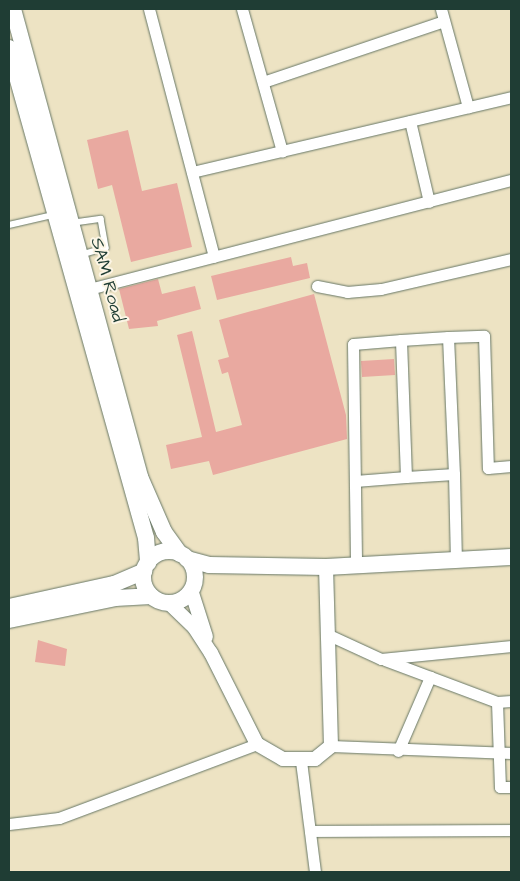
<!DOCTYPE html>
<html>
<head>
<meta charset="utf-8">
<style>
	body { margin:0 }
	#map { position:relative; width:520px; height:881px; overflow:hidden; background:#ede3c3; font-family:"Architects Daughter",sans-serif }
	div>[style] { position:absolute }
	.building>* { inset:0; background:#e9a9a0 }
	.roads { filter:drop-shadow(0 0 1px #677766) drop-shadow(0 0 1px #677766) }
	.service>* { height:5.5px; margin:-2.75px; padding:0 2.75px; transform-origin:2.75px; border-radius:2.75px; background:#fff }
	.minor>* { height:11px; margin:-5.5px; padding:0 5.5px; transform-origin:5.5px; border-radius:5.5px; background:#fff }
	.tertiary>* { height:14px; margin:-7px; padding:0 7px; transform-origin:7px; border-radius:7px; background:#fff }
	.secondary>* { height:16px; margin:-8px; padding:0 8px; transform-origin:8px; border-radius:8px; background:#fff }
	.secondary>.ring { margin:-8px; padding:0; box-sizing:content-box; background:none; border:16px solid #fff; border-radius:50% }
	span { translate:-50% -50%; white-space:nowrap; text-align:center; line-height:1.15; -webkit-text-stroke:4px #fcf5e5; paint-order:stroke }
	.street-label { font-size:18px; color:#1f3d34 }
	.frame { position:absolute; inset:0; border:10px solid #1f3d34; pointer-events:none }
</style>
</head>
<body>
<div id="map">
	<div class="building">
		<i style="clip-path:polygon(128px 130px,142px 191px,177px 183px,192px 247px,131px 262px,112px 185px,98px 189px,87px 140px)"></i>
		<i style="clip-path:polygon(291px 257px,293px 266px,307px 263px,310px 278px,217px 300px,211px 276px)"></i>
		<i style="clip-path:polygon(158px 279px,162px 294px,195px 286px,201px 309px,157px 321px,158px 326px,129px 329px,119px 289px)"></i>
		<i style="clip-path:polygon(314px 294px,346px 415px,347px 439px,213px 475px,209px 461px,171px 469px,166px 445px,202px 437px,177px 335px,192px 331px,216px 432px,242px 425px,228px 372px,222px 374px,218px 360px,229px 357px,219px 320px)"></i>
		<i style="clip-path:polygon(394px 359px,395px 375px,362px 377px,361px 361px)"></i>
		<i style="clip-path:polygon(38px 640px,67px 649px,65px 666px,35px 662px)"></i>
	</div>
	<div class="roads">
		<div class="service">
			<i style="left:71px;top:223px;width:30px;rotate:-8deg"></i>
			<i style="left:101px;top:219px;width:29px;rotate:80deg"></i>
			<i style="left:106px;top:248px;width:25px;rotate:164deg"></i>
			<i style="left:9px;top:225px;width:45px;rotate:-12.8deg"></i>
		</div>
		<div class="minor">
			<i style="left:149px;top:9px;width:256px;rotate:75.3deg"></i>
			<i style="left:242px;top:9px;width:148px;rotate:74.3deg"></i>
			<i style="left:441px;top:9px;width:102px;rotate:74.6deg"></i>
			<i style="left:263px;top:82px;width:191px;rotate:-18.6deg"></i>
			<i style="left:410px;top:121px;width:83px;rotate:76.8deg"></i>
			<i style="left:192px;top:172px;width:328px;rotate:-13.2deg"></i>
			<i style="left:317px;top:286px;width:31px;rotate:11deg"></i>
			<i style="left:347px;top:292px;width:34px;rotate:-5deg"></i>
			<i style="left:381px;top:289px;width:133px;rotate:-13deg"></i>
			<i style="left:89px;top:289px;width:436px;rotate:-14.5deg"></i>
			<i style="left:448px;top:337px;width:36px;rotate:-2deg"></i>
			<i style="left:484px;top:336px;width:132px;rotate:88.3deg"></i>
			<i style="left:488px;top:468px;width:23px;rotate:-5deg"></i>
			<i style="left:401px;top:340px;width:47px;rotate:-3.7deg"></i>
			<i style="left:448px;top:337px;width:137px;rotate:87.5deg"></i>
			<i style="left:454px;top:474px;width:48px;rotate:176.4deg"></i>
			<i style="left:454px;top:474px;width:85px;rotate:88.7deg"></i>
			<i style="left:355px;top:481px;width:51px;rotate:-4.5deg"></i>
			<i style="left:406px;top:477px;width:137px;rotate:-92.1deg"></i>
			<i style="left:401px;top:340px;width:48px;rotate:175.2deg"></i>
			<i style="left:353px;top:344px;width:221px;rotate:89.2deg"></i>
			<i style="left:331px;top:636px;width:55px;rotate:24.7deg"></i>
			<i style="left:381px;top:659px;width:131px;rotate:-5.7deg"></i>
			<i style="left:385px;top:660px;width:120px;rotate:20.6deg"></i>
			<i style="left:497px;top:702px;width:14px;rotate:-4deg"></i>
			<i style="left:497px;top:702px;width:85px;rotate:88deg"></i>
			<i style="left:500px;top:787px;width:11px"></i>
			<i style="left:331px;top:746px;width:180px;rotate:2.2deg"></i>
			<i style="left:398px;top:751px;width:81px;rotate:-66.6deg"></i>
			<i style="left:301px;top:761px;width:112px;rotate:82.8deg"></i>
			<i style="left:9px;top:824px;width:50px;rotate:-6.8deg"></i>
			<i style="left:59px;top:818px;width:211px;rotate:-20.5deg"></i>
			<i style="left:310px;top:831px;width:201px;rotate:-0.3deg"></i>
		</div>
		<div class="tertiary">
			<i style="left:191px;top:590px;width:49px;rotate:72.3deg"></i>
			<i style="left:169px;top:603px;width:35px;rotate:44deg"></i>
			<i style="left:194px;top:627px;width:31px;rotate:57deg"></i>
			<i style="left:211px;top:653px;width:102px;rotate:63.2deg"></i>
			<i style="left:257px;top:744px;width:30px;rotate:30deg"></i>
			<i style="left:283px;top:759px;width:32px"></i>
			<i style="left:315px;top:759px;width:21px;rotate:-39deg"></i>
			<i style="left:331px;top:746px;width:179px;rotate:-91.6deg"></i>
		</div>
		<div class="secondary">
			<i style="left:13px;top:9px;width:485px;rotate:74.8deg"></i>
			<i style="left:140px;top:477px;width:60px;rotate:66.4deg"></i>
			<i style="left:164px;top:532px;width:27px;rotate:54deg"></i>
			<i style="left:9px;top:48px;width:509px;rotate:74.38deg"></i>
			<i style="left:146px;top:538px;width:25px;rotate:85deg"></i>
			<i class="ring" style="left:143px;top:551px;width:36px;height:36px"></i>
			<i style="left:187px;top:559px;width:23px;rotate:15deg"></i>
			<i style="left:209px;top:565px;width:117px;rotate:1deg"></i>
			<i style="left:326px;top:567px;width:185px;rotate:-3.1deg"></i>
			<i style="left:9px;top:607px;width:107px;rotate:-12.4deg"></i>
			<i style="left:114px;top:584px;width:33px;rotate:-23deg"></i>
			<i style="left:9px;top:620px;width:108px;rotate:-11.7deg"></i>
			<i style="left:115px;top:598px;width:36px;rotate:-3deg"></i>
		</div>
	</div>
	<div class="street-label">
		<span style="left:107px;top:280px;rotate:75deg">SAM Road</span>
	</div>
	<div class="frame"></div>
</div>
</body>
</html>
